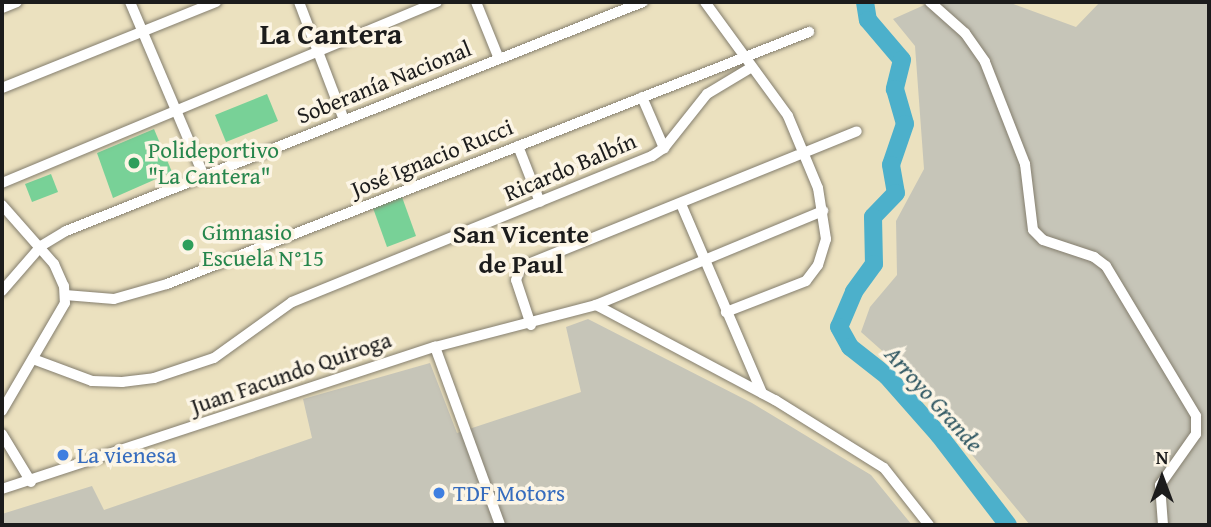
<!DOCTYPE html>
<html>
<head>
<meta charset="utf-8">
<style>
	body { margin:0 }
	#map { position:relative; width:1211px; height:527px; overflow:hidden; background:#ebe1bf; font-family:"Gentium Book Plus",serif }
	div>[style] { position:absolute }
	.industrial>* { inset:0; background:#c6c5b8 }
	.green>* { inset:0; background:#78d197 }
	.river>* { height:18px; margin:-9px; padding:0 9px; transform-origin:9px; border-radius:9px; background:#4cb0cb }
	.roads { filter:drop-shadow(0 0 2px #847e6e) drop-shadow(0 0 2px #847e6e) }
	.minor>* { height:10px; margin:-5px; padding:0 5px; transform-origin:5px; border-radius:5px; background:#fff }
	.dots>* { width:19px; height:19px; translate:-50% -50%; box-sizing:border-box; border:4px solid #fcf5e5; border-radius:50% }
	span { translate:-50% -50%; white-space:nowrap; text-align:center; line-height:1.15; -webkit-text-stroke:7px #fcf5e5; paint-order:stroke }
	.street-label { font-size:23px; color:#1c1c1c }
	.leisure-label { font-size:23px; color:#27864d }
	.left { translate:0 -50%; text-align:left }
	.shop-label { font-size:23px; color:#366cbe }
	.water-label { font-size:24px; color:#2f5762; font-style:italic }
	.quarter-label { font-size:26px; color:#1c1c1c; font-weight:700 }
	.district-label { font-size:30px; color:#1c1c1c; font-weight:700 }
	.frame { position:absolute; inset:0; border:4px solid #1c1c1c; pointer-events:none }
	.north { position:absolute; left:1127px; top:443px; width:70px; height:70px; -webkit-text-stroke:5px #fcf5e5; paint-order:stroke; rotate:0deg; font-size:19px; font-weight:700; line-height:28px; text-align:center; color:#1c1c1c }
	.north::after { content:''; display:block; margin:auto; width:24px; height:32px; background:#1c1c1c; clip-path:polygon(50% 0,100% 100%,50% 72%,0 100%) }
</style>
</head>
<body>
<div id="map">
	<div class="industrial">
		<i style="clip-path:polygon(931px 2px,1008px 2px,1076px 27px,1100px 2px,1209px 2px,1209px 525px,1030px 525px,897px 364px,861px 332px,870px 307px,897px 275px,896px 221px,924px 169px,915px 46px,893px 19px)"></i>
		<i style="clip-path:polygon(588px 319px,752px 403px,871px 475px,912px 525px,2px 525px,2px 514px,92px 486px,104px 510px,312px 438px,303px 399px,430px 363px,457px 433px,581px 392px,566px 327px)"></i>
	</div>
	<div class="green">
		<i style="clip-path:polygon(267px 94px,278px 121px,226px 142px,215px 115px)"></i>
		<i style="clip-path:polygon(154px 129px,172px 172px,113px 198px,97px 153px)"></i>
		<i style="clip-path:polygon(51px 174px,58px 192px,32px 202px,25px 184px)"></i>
		<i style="clip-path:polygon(402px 197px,416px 236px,387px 247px,373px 208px)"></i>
	</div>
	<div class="river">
		<i style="left:865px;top:2px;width:18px;rotate:81deg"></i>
		<i style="left:868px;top:20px;width:52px;rotate:49.6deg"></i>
		<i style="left:902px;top:60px;width:30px;rotate:104deg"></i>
		<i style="left:895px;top:89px;width:36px;rotate:74deg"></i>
		<i style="left:905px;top:124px;width:43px;rotate:108.9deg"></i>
		<i style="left:891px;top:165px;width:28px;rotate:80deg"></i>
		<i style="left:896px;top:193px;width:33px;rotate:134deg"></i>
		<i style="left:873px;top:217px;width:47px;rotate:88.8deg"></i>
		<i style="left:874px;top:264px;width:34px;rotate:126deg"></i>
		<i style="left:854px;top:292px;width:38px;rotate:113deg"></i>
		<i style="left:839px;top:327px;width:23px;rotate:61deg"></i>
		<i style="left:850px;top:347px;width:47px;rotate:38.1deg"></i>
		<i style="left:887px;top:376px;width:79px;rotate:48.6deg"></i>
		<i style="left:939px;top:435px;width:113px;rotate:52.5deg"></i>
	</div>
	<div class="roads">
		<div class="minor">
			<i style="left:130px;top:2px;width:189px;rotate:67deg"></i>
			<i style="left:299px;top:2px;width:126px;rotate:69.1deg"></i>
			<i style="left:476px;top:2px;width:61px;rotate:68deg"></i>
			<i style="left:705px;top:2px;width:141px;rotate:53.9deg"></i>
			<i style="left:788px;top:116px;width:78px;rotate:67.4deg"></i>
			<i style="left:818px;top:188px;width:52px;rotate:81.1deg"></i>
			<i style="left:826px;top:239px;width:27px;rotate:107deg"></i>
			<i style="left:818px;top:265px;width:20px;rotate:127deg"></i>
			<i style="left:806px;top:281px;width:86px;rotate:158.8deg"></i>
			<i style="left:930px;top:2px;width:47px;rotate:41.5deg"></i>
			<i style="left:965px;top:33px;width:35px;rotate:55deg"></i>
			<i style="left:985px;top:62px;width:110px;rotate:68.6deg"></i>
			<i style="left:1025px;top:164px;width:66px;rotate:83.1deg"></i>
			<i style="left:1033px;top:230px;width:14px;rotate:45deg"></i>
			<i style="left:1043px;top:240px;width:54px;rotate:18.4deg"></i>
			<i style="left:1094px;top:257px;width:15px;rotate:37deg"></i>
			<i style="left:1106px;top:266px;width:175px;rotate:59deg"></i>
			<i style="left:1196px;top:416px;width:18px;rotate:90deg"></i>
			<i style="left:1196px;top:434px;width:62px;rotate:125.2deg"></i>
			<i style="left:1160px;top:485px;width:40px;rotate:85.7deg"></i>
			<i style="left:2px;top:8px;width:16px;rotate:-22deg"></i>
			<i style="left:2px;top:88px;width:231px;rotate:-21.9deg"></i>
			<i style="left:642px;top:97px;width:56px;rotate:66.7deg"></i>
			<i style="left:518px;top:146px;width:60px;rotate:68.6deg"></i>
			<i style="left:2px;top:183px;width:471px;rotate:-22.6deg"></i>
			<i style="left:681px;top:204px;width:206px;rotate:66.8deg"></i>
			<i style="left:2px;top:205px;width:79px;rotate:48.6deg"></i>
			<i style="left:54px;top:264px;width:24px;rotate:66deg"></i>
			<i style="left:64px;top:286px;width:17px;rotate:87deg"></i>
			<i style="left:65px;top:303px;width:125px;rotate:120.3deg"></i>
			<i style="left:2px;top:291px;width:60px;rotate:-49.1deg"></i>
			<i style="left:41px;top:246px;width:29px;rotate:-31deg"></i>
			<i style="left:66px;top:231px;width:621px;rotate:-21.65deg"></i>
			<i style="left:65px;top:295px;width:49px;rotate:4.7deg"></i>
			<i style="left:114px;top:299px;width:55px;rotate:-15.8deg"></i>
			<i style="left:167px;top:284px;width:690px;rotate:-21.43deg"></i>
			<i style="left:596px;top:305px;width:203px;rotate:28deg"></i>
			<i style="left:775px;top:400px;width:128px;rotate:32deg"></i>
			<i style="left:884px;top:468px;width:73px;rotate:51.7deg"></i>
			<i style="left:531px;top:325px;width:47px;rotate:-108.4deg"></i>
			<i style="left:516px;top:280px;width:14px;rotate:-69deg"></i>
			<i style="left:521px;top:267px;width:362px;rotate:-22deg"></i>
			<i style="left:435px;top:347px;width:189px;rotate:69.9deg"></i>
			<i style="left:33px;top:359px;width:63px;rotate:20.4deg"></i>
			<i style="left:92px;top:381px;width:30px;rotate:2deg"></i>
			<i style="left:122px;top:382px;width:32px;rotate:-7deg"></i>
			<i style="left:154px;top:378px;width:63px;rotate:-18.4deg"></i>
			<i style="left:214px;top:358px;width:96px;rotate:-35.7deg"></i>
			<i style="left:292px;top:302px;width:388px;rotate:-22.1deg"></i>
			<i style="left:652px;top:156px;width:14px;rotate:-34deg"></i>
			<i style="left:664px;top:148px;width:69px;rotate:-51.5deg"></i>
			<i style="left:707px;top:94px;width:52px;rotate:-31deg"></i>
			<i style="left:2px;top:434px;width:56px;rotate:58.9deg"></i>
			<i style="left:2px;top:489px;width:456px;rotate:-18.2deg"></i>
			<i style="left:435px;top:347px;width:166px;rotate:-14.6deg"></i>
			<i style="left:596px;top:305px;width:246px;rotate:-22.5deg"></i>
		</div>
	</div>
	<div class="dots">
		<i style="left:134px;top:163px;background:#2e9e5b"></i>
		<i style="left:188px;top:245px;background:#2e9e5b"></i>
		<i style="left:63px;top:455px;background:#3f7fe0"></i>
		<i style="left:439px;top:493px;background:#3f7fe0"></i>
	</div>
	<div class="street-label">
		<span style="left:384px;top:82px;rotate:-22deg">Soberanía Nacional</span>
		<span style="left:432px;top:158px;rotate:-22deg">José Ignacio Rucci</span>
		<span style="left:570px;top:167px;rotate:-23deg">Ricardo Balbín</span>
		<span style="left:291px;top:373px;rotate:-19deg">Juan Facundo Quiroga</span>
	</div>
	<div class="leisure-label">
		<span class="left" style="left:148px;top:163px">Polideportivo<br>"La Cantera"</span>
		<span class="left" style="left:202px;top:245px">Gimnasio<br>Escuela N°15</span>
	</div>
	<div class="shop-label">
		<span class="left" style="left:77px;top:455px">La vienesa</span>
		<span class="left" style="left:453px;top:493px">TDF Motors</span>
	</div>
	<div class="water-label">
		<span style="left:934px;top:399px;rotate:48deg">Arroyo Grande</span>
	</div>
	<div class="quarter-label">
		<span style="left:521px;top:249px">San Vicente<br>de Paul</span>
	</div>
	<div class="district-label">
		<span style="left:331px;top:33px">La Cantera</span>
	</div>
	<div class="frame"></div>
	<div class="north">N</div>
</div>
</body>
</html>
